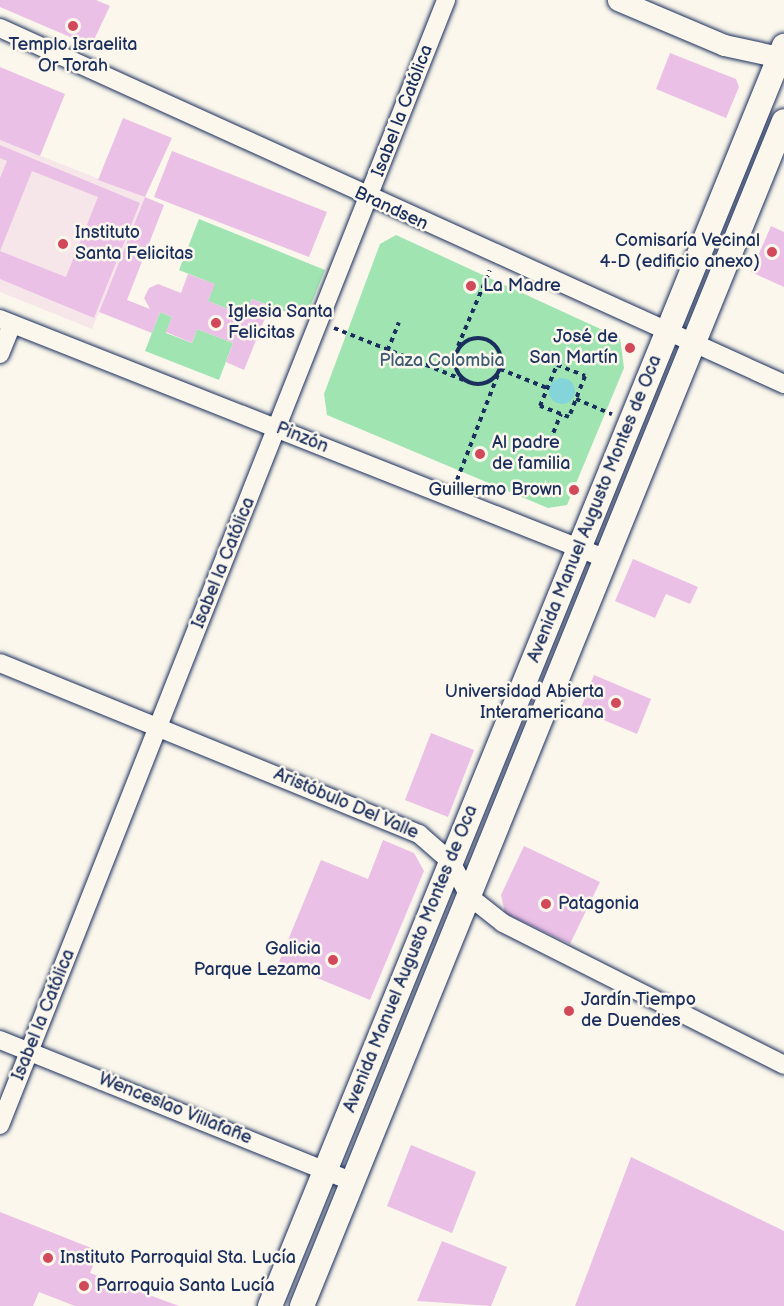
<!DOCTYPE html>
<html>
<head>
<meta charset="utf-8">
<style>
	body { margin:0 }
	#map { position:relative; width:784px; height:1306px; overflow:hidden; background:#fbf7ec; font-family:"Balsamiq Sans",sans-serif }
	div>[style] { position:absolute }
	.built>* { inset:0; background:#f6e6ea }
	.green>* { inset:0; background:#a0e5b1 }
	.water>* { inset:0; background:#84d5da }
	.round { border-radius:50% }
	.building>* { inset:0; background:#ebc0e6 }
	.path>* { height:4px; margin-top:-2px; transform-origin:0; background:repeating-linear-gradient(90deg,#1b2f5e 0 4.5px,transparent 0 9px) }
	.path>.ring { margin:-2px; padding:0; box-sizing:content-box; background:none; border:4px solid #1b2f5e; border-radius:50% }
	.roads { filter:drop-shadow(0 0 2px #1b2f5e) drop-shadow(0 0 2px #1b2f5e) }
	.minor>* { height:18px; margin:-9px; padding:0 9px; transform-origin:9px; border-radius:9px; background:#fbf7ec }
	.tertiary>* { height:21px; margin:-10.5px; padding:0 10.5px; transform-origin:10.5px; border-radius:10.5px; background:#fbf7ec }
	.secondary>* { height:24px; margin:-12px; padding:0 12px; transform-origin:12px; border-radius:12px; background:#fbf7ec }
	.dots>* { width:16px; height:16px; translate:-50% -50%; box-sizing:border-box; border:3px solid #fbf7ec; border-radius:50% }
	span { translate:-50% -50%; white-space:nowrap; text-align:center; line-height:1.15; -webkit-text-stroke:5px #fbf7ec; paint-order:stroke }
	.poi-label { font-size:18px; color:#1b2f5e }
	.left { translate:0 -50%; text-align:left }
	.right { translate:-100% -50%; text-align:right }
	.street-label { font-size:18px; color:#1b2f5e }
	.park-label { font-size:18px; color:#3c5c73 }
</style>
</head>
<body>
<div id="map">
	<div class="built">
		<i style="clip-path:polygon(0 140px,145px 197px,92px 329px,0 292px)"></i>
	</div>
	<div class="green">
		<i style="clip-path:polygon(199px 219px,325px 270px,305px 319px,252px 299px,245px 316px,208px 301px,214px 284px,179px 270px)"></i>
		<i style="clip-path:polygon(396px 235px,620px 338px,624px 368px,567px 505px,548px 508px,327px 415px,324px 394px,380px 244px)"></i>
		<i style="clip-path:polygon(160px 312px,172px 317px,166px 333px,192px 343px,197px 329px,233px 343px,219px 380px,145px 351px)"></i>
	</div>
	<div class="water">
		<i class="round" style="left:549px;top:378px;width:26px;height:26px"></i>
	</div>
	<div class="building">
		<i style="clip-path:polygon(0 0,96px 0,110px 6px,91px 46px,0 7px)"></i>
		<i style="clip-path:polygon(670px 53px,736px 79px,739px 87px,726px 118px,656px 89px)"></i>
		<i style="clip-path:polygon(0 67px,65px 94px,40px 156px,0 140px)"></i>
		<i style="clip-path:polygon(123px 118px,172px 138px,145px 197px,98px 180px)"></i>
		<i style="clip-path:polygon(evenodd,0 145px,140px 203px,94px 318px,0 279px,0 178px,7px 161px,0 158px,0 145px,32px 171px,98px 197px,66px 277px,0 251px,32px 171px)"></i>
		<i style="clip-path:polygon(172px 151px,327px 212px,309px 257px,154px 197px)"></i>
		<i style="clip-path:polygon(145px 197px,164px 205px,127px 300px,150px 309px,144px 298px,149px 288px,158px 284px,181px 293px,188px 274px,215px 284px,208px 301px,245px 316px,252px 299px,270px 306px,244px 370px,226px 362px,233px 343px,197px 329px,192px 343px,166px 332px,172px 317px,160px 312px,152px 333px,99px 312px)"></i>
		<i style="clip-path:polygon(771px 226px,784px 232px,784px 287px,751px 272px)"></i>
		<i style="clip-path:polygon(633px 559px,698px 587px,690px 604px,666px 594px,655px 618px,615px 601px)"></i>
		<i style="clip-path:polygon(594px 675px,651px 699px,637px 734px,580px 710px)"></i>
		<i style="clip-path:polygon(431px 733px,474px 750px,448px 817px,405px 800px)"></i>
		<i style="clip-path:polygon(383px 840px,414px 853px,424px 871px,370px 1000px,279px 962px,321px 860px,368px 879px)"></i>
		<i style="clip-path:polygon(524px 846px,600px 882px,570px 944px,505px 913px,501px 895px)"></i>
		<i style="clip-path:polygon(411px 1145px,476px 1172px,452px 1233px,387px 1206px)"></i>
		<i style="clip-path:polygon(631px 1157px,784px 1231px,784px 1306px,575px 1306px)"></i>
		<i style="clip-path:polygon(0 1212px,99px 1251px,90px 1273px,179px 1306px,75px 1306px,39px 1292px,33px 1306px,0 1306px)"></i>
		<i style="clip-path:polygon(442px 1241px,507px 1267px,491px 1306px,417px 1301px)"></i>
	</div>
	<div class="path">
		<i style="left:334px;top:328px;width:142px;rotate:21.9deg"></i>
		<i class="ring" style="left:455px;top:338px;width:42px;height:42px"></i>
		<i style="left:458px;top:346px;width:82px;rotate:-67.2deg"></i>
		<i style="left:557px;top:365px;width:30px;rotate:21deg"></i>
		<i style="left:585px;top:376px;width:44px;rotate:111.3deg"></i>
		<i style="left:569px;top:417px;width:31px;rotate:-159deg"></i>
		<i style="left:540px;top:406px;width:44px;rotate:-67.5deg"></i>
		<i style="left:381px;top:367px;width:48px;rotate:-68.2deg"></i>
		<i style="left:576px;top:399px;width:39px;rotate:23deg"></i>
		<i style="left:550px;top:441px;width:29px;rotate:-68deg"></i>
		<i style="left:457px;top:480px;width:119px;rotate:-68.8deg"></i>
		<i style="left:500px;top:369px;width:51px;rotate:22deg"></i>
	</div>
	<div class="roads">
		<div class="minor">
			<i style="left:0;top:28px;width:861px;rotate:24.42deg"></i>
			<i style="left:0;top:319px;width:650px;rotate:21.59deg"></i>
			<i style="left:0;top:354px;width:32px;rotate:-68deg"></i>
			<i style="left:0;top:663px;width:453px;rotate:22.2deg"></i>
			<i style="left:419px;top:834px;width:43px;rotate:41.2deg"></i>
			<i style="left:451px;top:862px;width:40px;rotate:62deg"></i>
			<i style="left:470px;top:897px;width:42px;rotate:38.2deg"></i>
			<i style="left:503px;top:923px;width:315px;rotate:26.8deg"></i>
			<i style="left:0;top:1040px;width:377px;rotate:21.9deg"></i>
			<i style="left:0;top:1125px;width:1210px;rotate:-68.37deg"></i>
		</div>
		<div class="tertiary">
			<i style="left:618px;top:0;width:115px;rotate:23deg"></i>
			<i style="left:724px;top:45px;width:56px;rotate:12.3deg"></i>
		</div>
		<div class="secondary">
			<i style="left:270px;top:1306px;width:1361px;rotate:-67.81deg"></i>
			<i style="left:302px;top:1306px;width:1279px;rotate:-67.87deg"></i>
		</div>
	</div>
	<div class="dots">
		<i style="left:73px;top:26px;background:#d1495b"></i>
		<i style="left:63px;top:244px;background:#d1495b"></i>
		<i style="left:772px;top:252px;background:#d1495b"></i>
		<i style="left:471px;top:286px;background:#d1495b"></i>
		<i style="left:216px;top:323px;background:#d1495b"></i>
		<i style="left:630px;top:348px;background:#d1495b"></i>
		<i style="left:480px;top:454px;background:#d1495b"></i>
		<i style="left:574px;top:490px;background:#d1495b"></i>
		<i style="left:616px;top:703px;background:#d1495b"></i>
		<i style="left:546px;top:904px;background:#d1495b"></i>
		<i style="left:333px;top:960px;background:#d1495b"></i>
		<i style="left:569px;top:1011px;background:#d1495b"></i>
		<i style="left:48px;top:1258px;background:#d1495b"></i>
		<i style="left:84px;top:1286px;background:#d1495b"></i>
	</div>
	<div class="poi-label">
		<span style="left:73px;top:56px">Templo Israelita<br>Or Torah</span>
		<span class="left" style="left:75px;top:244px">Instituto<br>Santa Felicitas</span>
		<span class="right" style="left:760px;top:252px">Comisaría Vecinal<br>4-D (edificio anexo)</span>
		<span class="left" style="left:483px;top:286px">La Madre</span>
		<span class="left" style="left:228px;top:323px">Iglesia Santa<br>Felicitas</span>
		<span class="right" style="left:618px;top:348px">José de<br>San Martín</span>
		<span class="left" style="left:492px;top:454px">Al padre<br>de familia</span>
		<span class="right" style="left:562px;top:490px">Guillermo Brown</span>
		<span class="right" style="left:604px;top:703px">Universidad Abierta<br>Interamericana</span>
		<span class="left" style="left:558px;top:904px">Patagonia</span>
		<span class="right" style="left:321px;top:960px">Galicia<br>Parque Lezama</span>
		<span class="left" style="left:581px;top:1011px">Jardín Tiempo<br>de Duendes</span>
		<span class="left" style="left:60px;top:1258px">Instituto Parroquial Sta. Lucía</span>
		<span class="left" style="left:96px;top:1286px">Parroquia Santa Lucía</span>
	</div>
	<div class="street-label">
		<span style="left:403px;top:111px;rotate:-69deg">Isabel la Católica</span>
		<span style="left:391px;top:209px;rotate:25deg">Brandsen</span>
		<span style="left:302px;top:438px;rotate:22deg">Pinzón</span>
		<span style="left:595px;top:509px;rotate:-68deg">Avenida Manuel Augusto Montes de Oca</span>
		<span style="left:224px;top:563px;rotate:-68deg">Isabel la Católica</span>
		<span style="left:346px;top:804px;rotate:23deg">Aristóbulo Del Valle</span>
		<span style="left:411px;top:959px;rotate:-68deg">Avenida Manuel Augusto Montes de Oca</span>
		<span style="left:44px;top:1015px;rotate:-68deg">Isabel la Católica</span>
		<span style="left:175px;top:1109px;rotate:22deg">Wenceslao Villafañe</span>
	</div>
	<div class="park-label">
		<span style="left:442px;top:361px">Plaza Colombia</span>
	</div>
</div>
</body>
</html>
